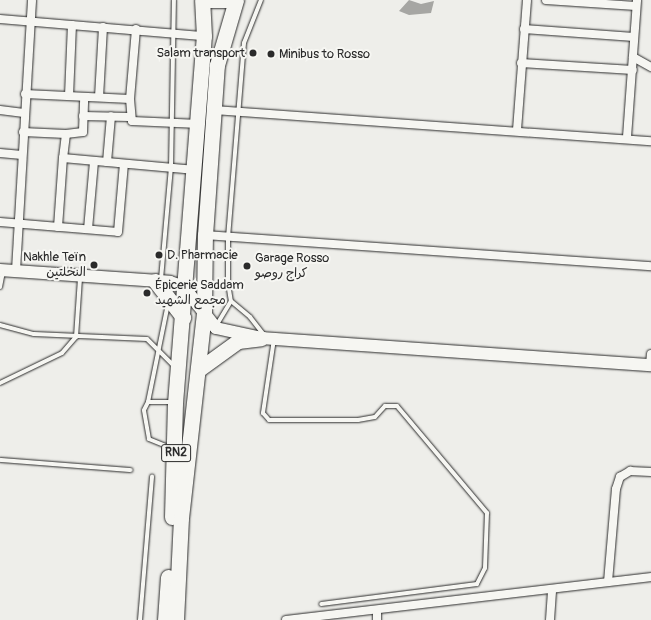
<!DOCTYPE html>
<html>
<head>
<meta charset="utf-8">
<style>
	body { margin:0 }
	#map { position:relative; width:651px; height:620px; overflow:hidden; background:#eeeeea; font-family:Pangolin,"Playpen Sans Arabic",sans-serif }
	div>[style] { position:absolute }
	.water>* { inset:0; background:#a6a6a3 }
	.roads { filter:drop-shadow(0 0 1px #2b2b2b) drop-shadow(0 0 1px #2b2b2b) }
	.lane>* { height:4px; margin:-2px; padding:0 2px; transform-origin:2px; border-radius:2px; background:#f6f6f2 }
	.street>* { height:8px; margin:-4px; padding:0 4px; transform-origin:4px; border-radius:4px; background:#f6f6f2 }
	.secondary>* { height:12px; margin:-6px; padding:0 6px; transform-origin:6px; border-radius:6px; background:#f6f6f2 }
	.highway>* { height:15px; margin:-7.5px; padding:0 7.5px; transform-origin:7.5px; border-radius:7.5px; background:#f6f6f2 }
	.dots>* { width:11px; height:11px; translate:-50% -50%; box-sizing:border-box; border:2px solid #f6f6f2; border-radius:50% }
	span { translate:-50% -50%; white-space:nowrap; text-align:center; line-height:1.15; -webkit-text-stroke:4px #f6f6f2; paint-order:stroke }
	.shield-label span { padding:1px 3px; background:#f6f6f2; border:1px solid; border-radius:3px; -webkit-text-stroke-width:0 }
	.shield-label { font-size:12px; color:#2b2b2b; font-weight:700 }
	.poi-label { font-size:13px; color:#2b2b2b }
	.right { translate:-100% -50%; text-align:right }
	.left { translate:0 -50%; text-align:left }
</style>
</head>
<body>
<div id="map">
	<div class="water">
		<i style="clip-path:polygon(409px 0,421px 4px,434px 1px,431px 13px,409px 15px,399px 11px)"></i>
	</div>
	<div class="roads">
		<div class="lane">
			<i style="left:261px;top:0;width:46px;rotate:111.6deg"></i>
			<i style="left:244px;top:43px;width:194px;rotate:94.7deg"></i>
			<i style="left:228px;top:236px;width:47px;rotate:90deg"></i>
			<i style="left:228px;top:283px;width:18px;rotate:81deg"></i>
			<i style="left:231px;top:301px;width:25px;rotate:40deg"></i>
			<i style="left:250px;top:317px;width:24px;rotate:52deg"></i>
			<i style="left:161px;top:279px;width:111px;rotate:-84.9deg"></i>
			<i style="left:171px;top:168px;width:168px;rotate:-89deg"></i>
			<i style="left:0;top:287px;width:16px;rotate:-79deg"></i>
			<i style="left:0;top:325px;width:35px;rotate:15deg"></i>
			<i style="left:34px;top:334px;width:113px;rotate:2.5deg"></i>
			<i style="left:147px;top:339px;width:40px;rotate:45deg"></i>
			<i style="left:216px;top:326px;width:29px;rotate:-59deg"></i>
			<i style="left:274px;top:339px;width:75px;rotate:98.5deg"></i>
			<i style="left:263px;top:413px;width:9px;rotate:49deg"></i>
			<i style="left:269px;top:420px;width:89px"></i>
			<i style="left:358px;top:420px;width:17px;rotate:-10deg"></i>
			<i style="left:375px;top:417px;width:15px;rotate:-48deg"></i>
			<i style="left:385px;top:406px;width:12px"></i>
			<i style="left:397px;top:406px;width:140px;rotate:49.9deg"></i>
			<i style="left:487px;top:513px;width:55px;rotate:92.1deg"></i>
			<i style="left:485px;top:568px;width:18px;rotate:117deg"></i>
			<i style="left:477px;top:584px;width:157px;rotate:172.7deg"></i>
			<i style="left:0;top:383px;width:69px;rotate:-25.8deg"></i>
			<i style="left:62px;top:353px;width:21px;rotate:-49deg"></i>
			<i style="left:76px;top:337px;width:59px;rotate:-86.1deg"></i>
			<i style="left:148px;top:402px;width:100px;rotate:-78.5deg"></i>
			<i style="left:171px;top:448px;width:24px;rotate:-158deg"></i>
			<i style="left:149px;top:439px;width:29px;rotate:-100deg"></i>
			<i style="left:144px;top:410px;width:9px;rotate:-63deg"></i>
			<i style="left:148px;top:402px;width:25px"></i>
			<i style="left:0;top:460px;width:131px;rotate:4.4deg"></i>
			<i style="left:140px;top:620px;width:144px;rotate:-85.2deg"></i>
		</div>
		<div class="street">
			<i style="left:546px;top:0;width:90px;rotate:3.8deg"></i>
			<i style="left:0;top:19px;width:205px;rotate:4.8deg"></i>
			<i style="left:136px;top:29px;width:70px;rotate:94.9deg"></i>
			<i style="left:130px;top:99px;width:22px;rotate:85deg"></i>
			<i style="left:132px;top:121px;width:67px;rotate:2.6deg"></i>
			<i style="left:524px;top:29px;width:110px;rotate:4.2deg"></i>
			<i style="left:633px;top:57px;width:21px;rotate:29deg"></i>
			<i style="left:521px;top:63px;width:112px;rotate:3.6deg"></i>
			<i style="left:25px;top:94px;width:105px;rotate:2.7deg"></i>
			<i style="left:69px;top:96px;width:71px;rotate:-87.6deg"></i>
			<i style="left:99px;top:97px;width:70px;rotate:-86.7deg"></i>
			<i style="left:0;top:110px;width:24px;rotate:7deg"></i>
			<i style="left:214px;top:110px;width:438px;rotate:4.1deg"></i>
			<i style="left:83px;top:116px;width:46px;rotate:1.2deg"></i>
			<i style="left:517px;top:130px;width:130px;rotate:-85.6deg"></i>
			<i style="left:23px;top:132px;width:43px;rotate:2.7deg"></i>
			<i style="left:66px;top:134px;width:24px;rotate:97deg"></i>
			<i style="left:66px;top:134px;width:17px;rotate:-7deg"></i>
			<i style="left:83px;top:132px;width:35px;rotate:-88deg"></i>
			<i style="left:627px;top:137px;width:137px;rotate:-85.8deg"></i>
			<i style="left:0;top:153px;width:22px;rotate:5deg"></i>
			<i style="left:107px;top:162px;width:46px;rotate:-85deg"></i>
			<i style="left:0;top:222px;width:118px;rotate:4.8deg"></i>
			<i style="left:118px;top:232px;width:68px;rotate:-85deg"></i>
			<i style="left:58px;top:227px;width:69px;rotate:-85.9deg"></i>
			<i style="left:63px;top:158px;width:133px;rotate:5.2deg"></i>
			<i style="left:88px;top:229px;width:67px;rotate:-84.9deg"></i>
			<i style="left:205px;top:235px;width:447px;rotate:4deg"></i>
			<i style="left:16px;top:270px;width:270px;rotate:-86.6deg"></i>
			<i style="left:650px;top:365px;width:11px;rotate:-85deg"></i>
			<i style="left:608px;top:582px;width:93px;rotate:-85.1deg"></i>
			<i style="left:616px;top:489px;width:13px;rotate:-72deg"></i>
			<i style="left:620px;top:477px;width:12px;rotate:-31deg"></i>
			<i style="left:630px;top:471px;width:21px;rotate:3deg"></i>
			<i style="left:377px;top:611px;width:9px;rotate:90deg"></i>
			<i style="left:286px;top:620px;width:368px;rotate:-6.7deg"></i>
			<i style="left:550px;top:620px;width:31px;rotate:-86deg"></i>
		</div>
		<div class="secondary">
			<i style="left:0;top:270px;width:170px;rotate:4deg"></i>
			<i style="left:170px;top:282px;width:15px;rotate:20deg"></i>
			<i style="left:184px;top:287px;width:52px;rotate:52deg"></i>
			<i style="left:216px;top:328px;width:46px;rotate:12.5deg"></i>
			<i style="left:261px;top:338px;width:391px;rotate:4deg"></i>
		</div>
		<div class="highway">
			<i style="left:208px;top:0;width:21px"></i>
			<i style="left:155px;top:281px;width:46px;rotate:52.1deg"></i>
			<i style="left:198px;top:370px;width:49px;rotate:-35.9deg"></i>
			<i style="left:238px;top:341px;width:23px;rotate:-7deg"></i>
			<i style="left:172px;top:517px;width:114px;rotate:-88.5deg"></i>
			<i style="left:175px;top:403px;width:368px;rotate:-85.5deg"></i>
			<i style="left:204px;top:36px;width:36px;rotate:-93deg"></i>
			<i style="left:165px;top:620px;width:43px;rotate:-86deg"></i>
			<i style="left:176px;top:620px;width:102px;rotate:-87.2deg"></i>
			<i style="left:181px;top:518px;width:207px;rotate:-83.6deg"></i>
			<i style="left:204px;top:312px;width:77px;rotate:-89.3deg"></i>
			<i style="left:205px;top:235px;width:170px;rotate:-86deg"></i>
			<i style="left:217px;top:65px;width:68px;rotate:-73.7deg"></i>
		</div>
	</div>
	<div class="dots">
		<i style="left:253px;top:53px;background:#2b2b2b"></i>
		<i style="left:271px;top:54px;background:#2b2b2b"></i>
		<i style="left:159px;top:255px;background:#2b2b2b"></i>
		<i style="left:94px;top:265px;background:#2b2b2b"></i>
		<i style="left:247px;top:266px;background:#2b2b2b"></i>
		<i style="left:147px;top:293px;background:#2b2b2b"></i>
	</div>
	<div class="shield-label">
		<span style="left:176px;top:453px">RN2</span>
	</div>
	<div class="poi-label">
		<span class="right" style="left:245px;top:53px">Salam transport</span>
		<span class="left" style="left:279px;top:54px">Minibus to Rosso</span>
		<span class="left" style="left:167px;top:255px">D. Pharmacie</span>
		<span class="right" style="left:86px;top:265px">Nakhle Teïn<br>النخلتين</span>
		<span class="left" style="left:255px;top:266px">Garage Rosso<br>كراج روصو</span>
		<span class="left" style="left:155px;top:293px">Épicerie Saddam<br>مجمع الشهيد</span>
	</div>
</div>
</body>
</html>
